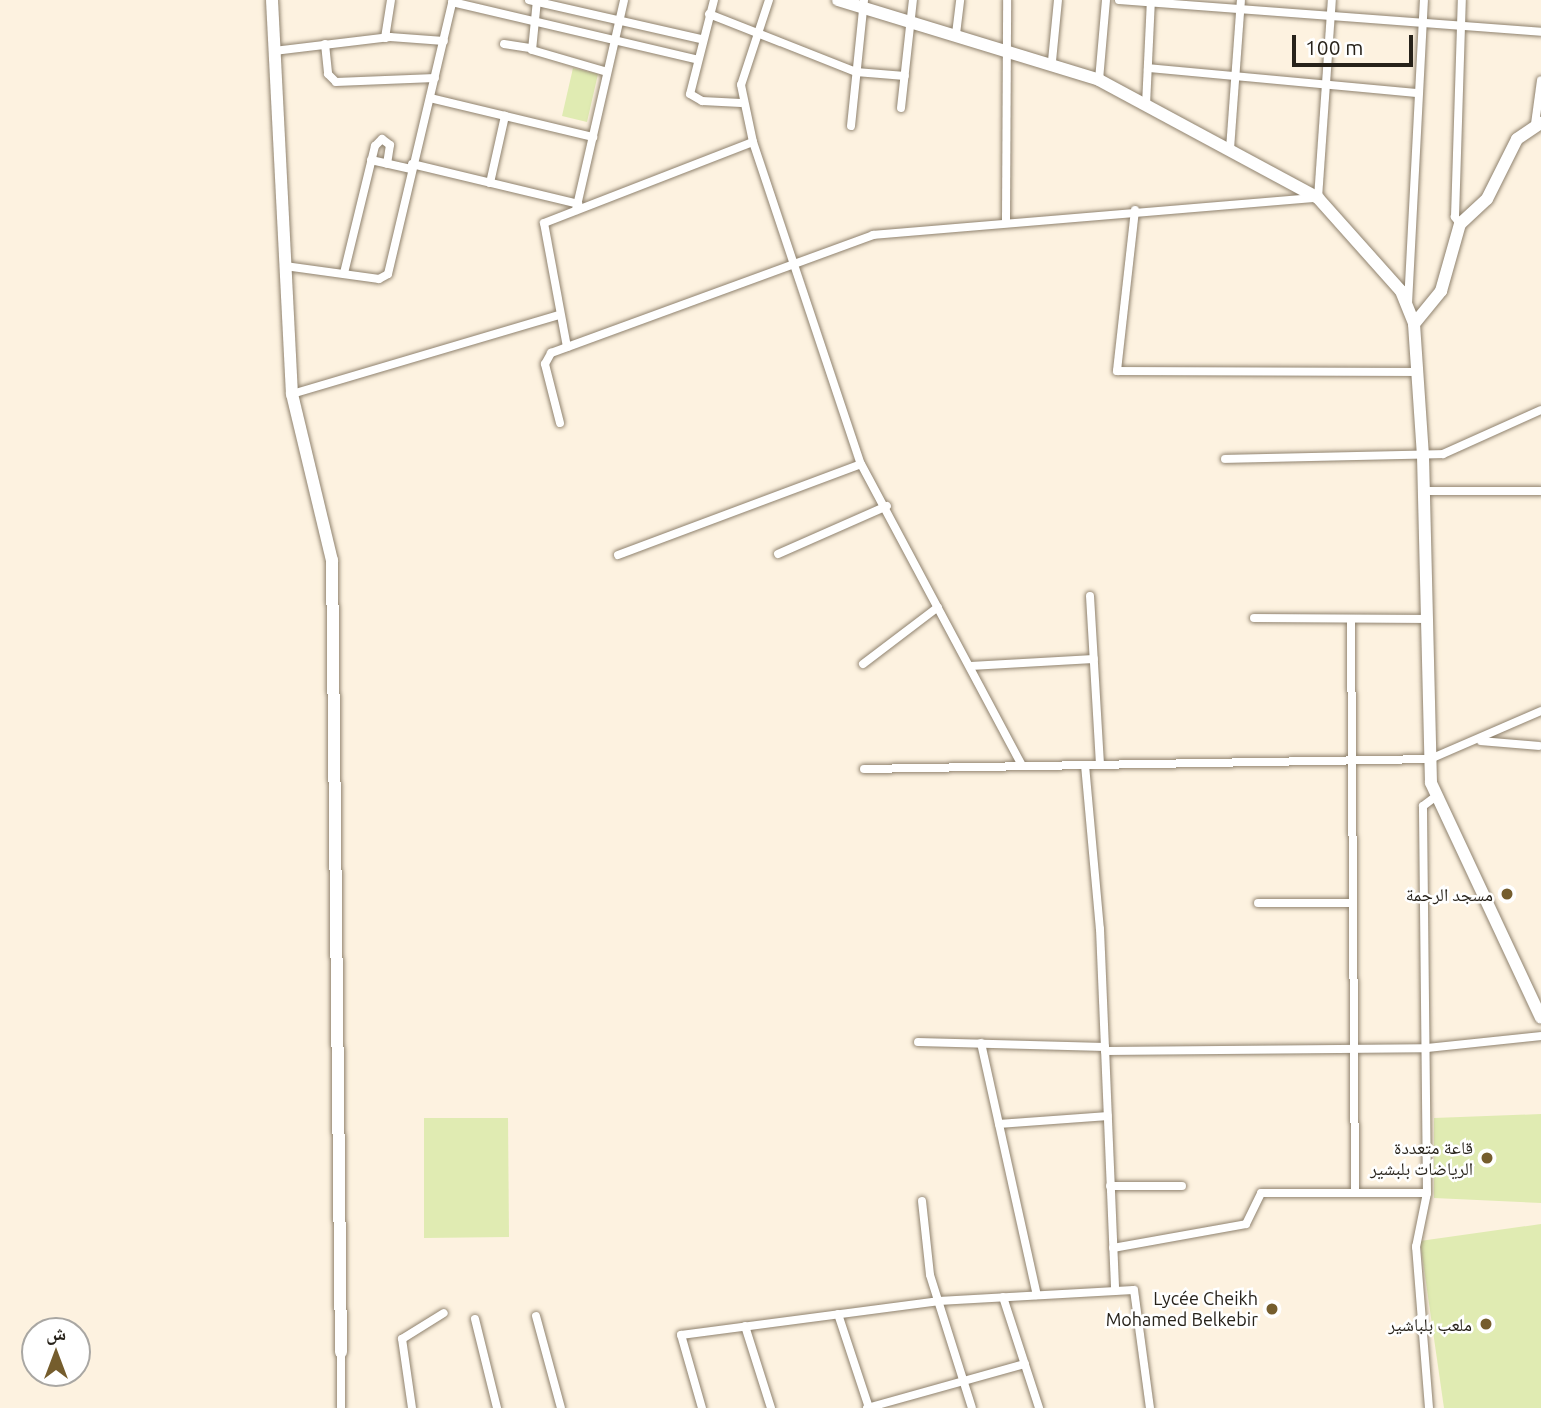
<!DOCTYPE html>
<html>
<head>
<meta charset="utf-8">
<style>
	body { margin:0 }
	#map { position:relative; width:1541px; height:1408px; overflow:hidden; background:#fdf2e0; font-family:Ubuntu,"Noto Naskh Arabic",sans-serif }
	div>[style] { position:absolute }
	.green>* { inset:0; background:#e0ebb2 }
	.roads { filter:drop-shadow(0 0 2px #8f826e) drop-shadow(0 0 2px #8f826e) }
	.street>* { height:8px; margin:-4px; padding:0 4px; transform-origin:4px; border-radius:4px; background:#fff }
	.secondary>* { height:12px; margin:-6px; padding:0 6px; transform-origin:6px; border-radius:6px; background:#fff }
	.dots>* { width:19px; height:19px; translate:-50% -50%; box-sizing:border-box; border:4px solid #fff; border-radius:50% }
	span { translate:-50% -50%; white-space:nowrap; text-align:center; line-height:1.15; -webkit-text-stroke:5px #fff; paint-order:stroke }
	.poi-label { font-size:18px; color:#27221a }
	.right { translate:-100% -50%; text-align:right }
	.north { position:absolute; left:21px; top:1317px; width:70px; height:70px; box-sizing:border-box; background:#fff; border:2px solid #a9a7a3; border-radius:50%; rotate:0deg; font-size:19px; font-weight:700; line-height:28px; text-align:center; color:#27221a }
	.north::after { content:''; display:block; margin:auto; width:24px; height:32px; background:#755d2d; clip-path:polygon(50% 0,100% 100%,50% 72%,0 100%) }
	.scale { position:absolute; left:1292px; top:35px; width:121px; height:32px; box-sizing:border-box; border:4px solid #27221a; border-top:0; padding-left:9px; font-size:21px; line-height:24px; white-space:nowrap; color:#27221a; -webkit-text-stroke:5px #fff; paint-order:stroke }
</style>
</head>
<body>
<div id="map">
	<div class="green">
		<i style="clip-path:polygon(573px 68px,598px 74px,587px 122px,562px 116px)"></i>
		<i style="clip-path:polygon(1541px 1114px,1541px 1203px,1434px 1198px,1434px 1118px)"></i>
		<i style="clip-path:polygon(424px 1118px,508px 1118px,509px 1237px,424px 1238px)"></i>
		<i style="clip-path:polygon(1541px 1224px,1541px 1408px,1444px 1408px,1420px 1241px)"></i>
	</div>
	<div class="roads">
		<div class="street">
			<i style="left:529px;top:0;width:176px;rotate:12.8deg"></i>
			<i style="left:537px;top:0;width:50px;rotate:95.7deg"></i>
			<i style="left:532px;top:50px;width:78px;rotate:16.3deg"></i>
			<i style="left:714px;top:0;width:97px;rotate:104.3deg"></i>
			<i style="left:690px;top:94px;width:14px;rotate:30deg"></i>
			<i style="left:702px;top:101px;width:39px;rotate:3deg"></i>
			<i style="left:769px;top:0;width:89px;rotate:108.2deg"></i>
			<i style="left:741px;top:85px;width:58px;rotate:78.1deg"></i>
			<i style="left:753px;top:142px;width:340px;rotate:71.5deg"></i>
			<i style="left:861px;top:464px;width:342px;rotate:61.9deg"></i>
			<i style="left:1119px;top:0;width:423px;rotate:4.3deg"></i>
			<i style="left:452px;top:2px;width:250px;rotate:13.2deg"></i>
			<i style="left:709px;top:14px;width:158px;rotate:21.5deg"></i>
			<i style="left:856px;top:72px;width:49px;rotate:4.7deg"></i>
			<i style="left:956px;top:34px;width:34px;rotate:-83deg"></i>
			<i style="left:385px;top:38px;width:38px;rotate:-81deg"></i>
			<i style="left:325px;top:44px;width:30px;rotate:84deg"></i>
			<i style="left:328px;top:74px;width:11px;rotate:45deg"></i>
			<i style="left:336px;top:82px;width:99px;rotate:-2.3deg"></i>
			<i style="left:504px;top:44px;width:26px;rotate:9deg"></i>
			<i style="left:274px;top:51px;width:117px;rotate:-6.9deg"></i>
			<i style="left:390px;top:37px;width:54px;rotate:4.2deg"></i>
			<i style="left:1052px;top:61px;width:61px;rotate:-84.4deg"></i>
			<i style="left:1148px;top:68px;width:271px;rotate:5.3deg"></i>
			<i style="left:1099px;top:80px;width:80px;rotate:-85deg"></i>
			<i style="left:430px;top:98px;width:168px;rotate:13.5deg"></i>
			<i style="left:1146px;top:105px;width:105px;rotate:-87.3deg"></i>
			<i style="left:901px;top:108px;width:109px;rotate:-83.7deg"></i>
			<i style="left:1535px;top:124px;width:44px;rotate:-82.2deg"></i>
			<i style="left:851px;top:126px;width:127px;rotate:-84.1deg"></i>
			<i style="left:1230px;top:149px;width:149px;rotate:-85.8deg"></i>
			<i style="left:371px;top:160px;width:41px;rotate:12.7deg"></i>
			<i style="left:412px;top:164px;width:171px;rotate:13.5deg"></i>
			<i style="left:490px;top:183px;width:69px;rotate:-77.4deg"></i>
			<i style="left:576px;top:210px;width:215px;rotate:-77.1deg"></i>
			<i style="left:1135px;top:210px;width:162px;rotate:96.4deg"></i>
			<i style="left:1117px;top:371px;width:300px;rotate:0.2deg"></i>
			<i style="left:1006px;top:220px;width:220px;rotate:-89.7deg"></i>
			<i style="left:1460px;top:224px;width:9px;rotate:-126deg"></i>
			<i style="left:1455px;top:217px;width:217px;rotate:-88.2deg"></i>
			<i style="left:285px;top:266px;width:95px;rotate:7.9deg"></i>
			<i style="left:379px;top:279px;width:10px;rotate:-29deg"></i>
			<i style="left:388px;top:274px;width:282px;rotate:-76.7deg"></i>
			<i style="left:344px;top:273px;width:131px;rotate:-76.3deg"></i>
			<i style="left:375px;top:146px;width:10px;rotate:-45deg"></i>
			<i style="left:382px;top:139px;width:10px;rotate:37deg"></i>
			<i style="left:390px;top:145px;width:19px;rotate:99deg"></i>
			<i style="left:1408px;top:304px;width:304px;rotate:-87deg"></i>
			<i style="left:567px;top:347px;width:126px;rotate:-100.5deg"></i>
			<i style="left:544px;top:223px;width:224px;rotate:-21.2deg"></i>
			<i style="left:292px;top:394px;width:278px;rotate:-16.5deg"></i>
			<i style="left:560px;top:423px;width:61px;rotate:-104.3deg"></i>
			<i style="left:545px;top:364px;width:13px;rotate:-61deg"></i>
			<i style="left:551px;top:353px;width:343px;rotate:-20.1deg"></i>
			<i style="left:873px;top:235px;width:447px;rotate:-4.8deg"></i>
			<i style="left:1318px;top:198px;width:198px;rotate:-86deg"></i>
			<i style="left:1225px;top:459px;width:218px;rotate:-1.3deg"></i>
			<i style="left:1443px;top:454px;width:107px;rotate:-24.2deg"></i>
			<i style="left:1425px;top:491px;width:116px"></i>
			<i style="left:778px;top:554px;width:119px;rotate:-23.8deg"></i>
			<i style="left:618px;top:555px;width:259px;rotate:-20.5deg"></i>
			<i style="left:1090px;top:596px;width:169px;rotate:86.6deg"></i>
			<i style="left:1254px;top:618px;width:174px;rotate:0.3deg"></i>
			<i style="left:1351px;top:619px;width:574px;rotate:89.6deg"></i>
			<i style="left:863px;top:664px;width:94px;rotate:-37.2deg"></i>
			<i style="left:970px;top:666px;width:124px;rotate:-3.2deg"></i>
			<i style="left:1481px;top:741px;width:58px;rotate:4.9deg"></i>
			<i style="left:1085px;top:765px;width:165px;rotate:84.8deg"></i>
			<i style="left:1100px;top:929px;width:362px;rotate:87.6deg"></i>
			<i style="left:864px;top:769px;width:566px;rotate:-1.01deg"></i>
			<i style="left:1430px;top:759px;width:121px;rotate:-23.4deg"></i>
			<i style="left:1258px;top:903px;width:95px"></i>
			<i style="left:918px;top:1042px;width:187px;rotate:1.5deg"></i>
			<i style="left:981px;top:1043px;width:258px;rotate:77.5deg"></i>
			<i style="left:1105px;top:1051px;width:322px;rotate:-0.5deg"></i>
			<i style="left:1427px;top:1048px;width:115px;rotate:-6deg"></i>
			<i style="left:999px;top:1124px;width:109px;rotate:-4.2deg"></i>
			<i style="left:1110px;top:1186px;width:72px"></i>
			<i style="left:922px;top:1201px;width:74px;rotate:83.8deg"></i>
			<i style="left:930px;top:1275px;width:139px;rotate:72.5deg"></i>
			<i style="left:1113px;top:1248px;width:135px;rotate:-10.2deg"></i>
			<i style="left:1246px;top:1224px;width:34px;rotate:-64deg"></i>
			<i style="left:1261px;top:1193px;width:166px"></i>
			<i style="left:1003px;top:1297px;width:117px;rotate:72deg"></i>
			<i style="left:838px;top:1314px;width:99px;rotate:71.7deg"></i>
			<i style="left:536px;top:1316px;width:95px;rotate:74.8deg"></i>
			<i style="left:475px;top:1319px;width:92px;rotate:76.1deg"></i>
			<i style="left:745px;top:1326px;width:86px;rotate:72.4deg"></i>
			<i style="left:341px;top:1352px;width:56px;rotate:90deg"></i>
			<i style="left:412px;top:1408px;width:70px;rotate:-98.2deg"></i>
			<i style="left:402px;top:1339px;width:49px;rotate:-31.8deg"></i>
			<i style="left:702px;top:1408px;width:76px;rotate:-106deg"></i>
			<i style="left:681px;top:1335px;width:259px;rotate:-7.5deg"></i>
			<i style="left:938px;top:1301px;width:196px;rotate:-3.2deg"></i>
			<i style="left:1134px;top:1290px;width:119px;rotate:82.3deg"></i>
			<i style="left:867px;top:1408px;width:164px;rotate:-15.6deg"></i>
			<i style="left:1429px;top:1408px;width:162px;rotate:-94.6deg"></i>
			<i style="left:1416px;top:1247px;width:55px;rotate:-78.5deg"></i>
			<i style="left:1427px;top:1193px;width:387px;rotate:-90.6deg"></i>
			<i style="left:1423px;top:806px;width:15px;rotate:-37deg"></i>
		</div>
		<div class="secondary">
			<i style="left:272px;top:0;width:395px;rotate:87.1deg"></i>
			<i style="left:292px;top:394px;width:171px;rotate:76.5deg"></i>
			<i style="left:332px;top:560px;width:792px;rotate:89.35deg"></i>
			<i style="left:838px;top:0;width:273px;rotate:17deg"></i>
			<i style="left:1099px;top:80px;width:249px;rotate:28.3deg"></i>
			<i style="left:1318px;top:198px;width:125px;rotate:48.3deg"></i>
			<i style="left:1401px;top:291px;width:35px;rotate:68deg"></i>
			<i style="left:1414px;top:324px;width:132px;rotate:86.1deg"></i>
			<i style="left:1423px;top:456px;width:327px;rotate:88.6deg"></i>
			<i style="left:1431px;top:783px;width:259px;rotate:64.9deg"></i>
			<i style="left:1414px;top:324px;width:43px;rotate:-50.7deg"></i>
			<i style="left:1441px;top:291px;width:70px;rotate:-74.2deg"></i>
			<i style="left:1460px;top:224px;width:37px;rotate:-43deg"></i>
			<i style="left:1487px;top:199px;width:67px;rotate:-63.4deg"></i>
			<i style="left:1517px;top:139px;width:29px;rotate:-34deg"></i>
		</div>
	</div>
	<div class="dots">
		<i style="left:1507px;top:894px;background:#755d2d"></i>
		<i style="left:1487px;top:1158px;background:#755d2d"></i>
		<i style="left:1272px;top:1309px;background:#755d2d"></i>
		<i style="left:1486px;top:1324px;background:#755d2d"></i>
	</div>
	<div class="poi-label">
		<span class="right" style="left:1493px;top:894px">مسجد الرحمة</span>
		<span class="right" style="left:1473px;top:1158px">قاعة متعددة<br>الرياضات بلبشير</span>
		<span class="right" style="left:1258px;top:1309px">Lycée Cheikh<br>Mohamed Belkebir</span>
		<span class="right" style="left:1472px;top:1324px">ملعب بلباشير</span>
	</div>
	<div class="north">ش</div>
	<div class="scale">100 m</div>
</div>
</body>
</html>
